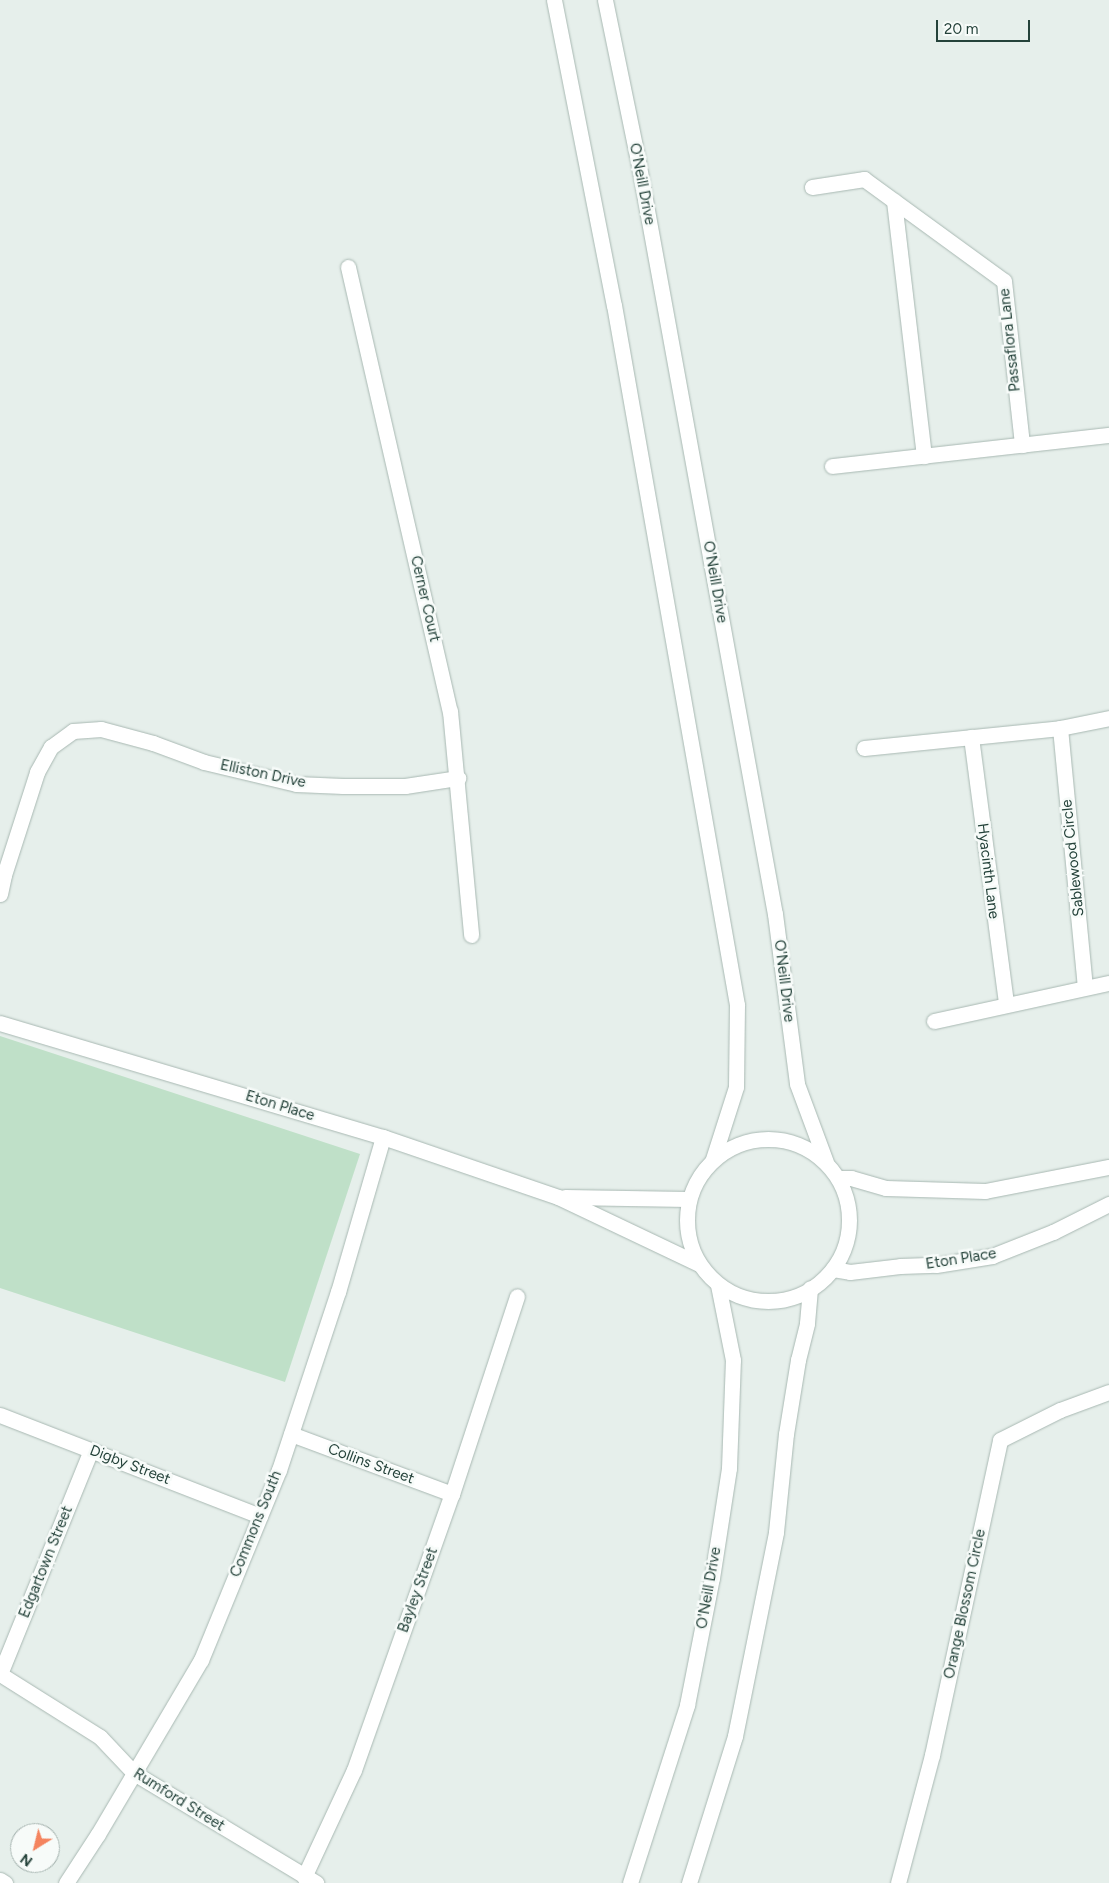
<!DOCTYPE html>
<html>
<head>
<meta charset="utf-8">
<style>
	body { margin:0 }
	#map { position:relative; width:1109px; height:1883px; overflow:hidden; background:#e6efeb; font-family:Figtree,sans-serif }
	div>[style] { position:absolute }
	.green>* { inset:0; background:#bfe0c8 }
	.roads { filter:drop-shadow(0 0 1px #a8b8b2) drop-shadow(0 0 1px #a8b8b2) }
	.street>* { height:15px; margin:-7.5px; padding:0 7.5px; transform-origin:7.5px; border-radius:7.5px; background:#fff }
	.secondary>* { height:15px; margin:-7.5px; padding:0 7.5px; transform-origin:7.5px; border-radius:7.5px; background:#fff }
	.secondary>.ring { margin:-7.5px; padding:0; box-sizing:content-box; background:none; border:15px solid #fff; border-radius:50% }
	span { translate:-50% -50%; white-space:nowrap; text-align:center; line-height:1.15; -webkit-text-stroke:5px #f7fbf9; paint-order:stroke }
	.street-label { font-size:15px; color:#24423a }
	.north { position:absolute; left:10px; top:1823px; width:50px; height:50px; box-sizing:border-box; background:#f7fbf9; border:1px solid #a3b1ad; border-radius:50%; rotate:216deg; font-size:14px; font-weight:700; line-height:20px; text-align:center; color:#24423a }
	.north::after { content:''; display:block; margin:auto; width:18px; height:22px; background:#f4845f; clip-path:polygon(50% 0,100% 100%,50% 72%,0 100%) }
	.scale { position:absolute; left:936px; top:20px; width:94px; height:22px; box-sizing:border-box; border:2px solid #24423a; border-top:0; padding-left:6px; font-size:15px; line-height:18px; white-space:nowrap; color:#24423a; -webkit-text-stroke:4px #f7fbf9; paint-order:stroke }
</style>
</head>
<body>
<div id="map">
	<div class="green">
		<i style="clip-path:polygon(0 1036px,360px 1154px,285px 1382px,0 1288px)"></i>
	</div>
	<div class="roads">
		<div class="street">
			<i style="left:812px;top:187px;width:53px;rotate:-8.7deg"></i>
			<i style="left:864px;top:179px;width:173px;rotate:36.1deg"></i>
			<i style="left:1004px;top:281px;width:165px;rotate:83.7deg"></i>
			<i style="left:894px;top:201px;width:257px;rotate:83.3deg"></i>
			<i style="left:348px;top:267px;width:456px;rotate:77.1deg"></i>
			<i style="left:450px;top:711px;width:225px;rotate:84.6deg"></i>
			<i style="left:832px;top:466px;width:279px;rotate:-6.4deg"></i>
			<i style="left:1060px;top:728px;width:260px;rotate:84.5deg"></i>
			<i style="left:971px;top:737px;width:269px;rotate:82.5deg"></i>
			<i style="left:864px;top:748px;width:197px;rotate:-5.8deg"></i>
			<i style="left:1060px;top:728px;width:50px;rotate:-11.5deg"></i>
			<i style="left:0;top:894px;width:19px;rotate:-78deg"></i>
			<i style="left:4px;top:875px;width:108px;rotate:-72.2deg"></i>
			<i style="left:37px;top:772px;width:29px;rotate:-61deg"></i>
			<i style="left:51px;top:747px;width:27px;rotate:-36deg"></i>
			<i style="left:73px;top:731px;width:28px;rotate:-4deg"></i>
			<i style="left:101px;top:729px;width:54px;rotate:15.1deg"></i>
			<i style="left:153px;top:743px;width:54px;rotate:20.4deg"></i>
			<i style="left:204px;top:762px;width:95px;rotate:13.4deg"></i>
			<i style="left:296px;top:784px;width:47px;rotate:2.4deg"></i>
			<i style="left:343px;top:786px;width:62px"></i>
			<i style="left:405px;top:786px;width:54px;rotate:-8.6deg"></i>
			<i style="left:934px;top:1021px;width:179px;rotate:-12.3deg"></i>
			<i style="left:0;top:1415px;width:279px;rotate:21.2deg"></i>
			<i style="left:291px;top:1434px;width:172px;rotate:20.4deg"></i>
			<i style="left:0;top:1674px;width:118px;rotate:32.2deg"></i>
			<i style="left:100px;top:1737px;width:50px;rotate:46.6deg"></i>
			<i style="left:134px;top:1773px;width:213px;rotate:31.1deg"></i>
			<i style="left:0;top:1674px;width:242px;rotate:-67.9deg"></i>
			<i style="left:304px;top:1877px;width:118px;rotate:-65deg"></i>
			<i style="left:354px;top:1770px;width:293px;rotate:-70.5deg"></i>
			<i style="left:452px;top:1494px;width:208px;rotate:-71.8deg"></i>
			<i style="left:0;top:1880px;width:6px;rotate:31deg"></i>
			<i style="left:66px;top:1883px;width:59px;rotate:-56.9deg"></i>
			<i style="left:98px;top:1834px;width:202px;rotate:-59.4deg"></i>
			<i style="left:201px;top:1660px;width:205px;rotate:-67.7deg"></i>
			<i style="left:279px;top:1470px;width:188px;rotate:-71.7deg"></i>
			<i style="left:338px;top:1292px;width:161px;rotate:-73.8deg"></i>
			<i style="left:898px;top:1883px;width:132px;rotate:-75.1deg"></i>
			<i style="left:932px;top:1755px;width:322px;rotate:-77.8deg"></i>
			<i style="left:1000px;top:1440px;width:67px;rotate:-26.6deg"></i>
			<i style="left:1060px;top:1410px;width:52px;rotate:-20.2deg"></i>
		</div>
		<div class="secondary">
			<i style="left:554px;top:0;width:311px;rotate:78.9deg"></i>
			<i style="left:614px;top:305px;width:711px;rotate:80.03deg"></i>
			<i style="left:737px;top:1005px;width:82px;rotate:90.7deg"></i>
			<i style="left:736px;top:1087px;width:76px;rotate:107.7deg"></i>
			<i style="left:605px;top:0;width:169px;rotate:78.4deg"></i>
			<i style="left:639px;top:166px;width:760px;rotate:79.7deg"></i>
			<i style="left:775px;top:914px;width:171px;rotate:82.6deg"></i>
			<i style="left:797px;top:1084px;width:83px;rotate:69.6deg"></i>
			<i style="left:0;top:1023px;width:400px;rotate:16.6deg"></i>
			<i style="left:383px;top:1137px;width:185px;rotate:18.9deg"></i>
			<i style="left:558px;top:1197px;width:156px;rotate:25.4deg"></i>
			<i class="ring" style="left:687px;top:1139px;width:147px;height:147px"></i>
			<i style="left:838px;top:1178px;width:13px"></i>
			<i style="left:851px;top:1178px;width:36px;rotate:16deg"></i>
			<i style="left:886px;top:1188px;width:99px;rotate:1.7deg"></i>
			<i style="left:985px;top:1191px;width:126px;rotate:-11deg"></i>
			<i style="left:565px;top:1197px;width:123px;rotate:0.9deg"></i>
			<i style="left:833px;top:1269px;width:17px;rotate:10deg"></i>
			<i style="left:850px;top:1272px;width:50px;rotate:-6.8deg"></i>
			<i style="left:900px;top:1266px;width:36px;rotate:-2deg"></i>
			<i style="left:936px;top:1265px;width:57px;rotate:-9.1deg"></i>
			<i style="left:992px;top:1256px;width:66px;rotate:-21.5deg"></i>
			<i style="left:1053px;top:1232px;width:63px;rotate:-26.6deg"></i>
			<i style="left:630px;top:1883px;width:187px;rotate:-72.2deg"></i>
			<i style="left:687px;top:1705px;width:129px;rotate:-78.9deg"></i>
			<i style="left:712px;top:1578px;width:111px;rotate:-81.2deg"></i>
			<i style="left:729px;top:1468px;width:108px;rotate:-87.9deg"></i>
			<i style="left:733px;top:1360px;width:76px;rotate:-101.3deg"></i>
			<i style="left:689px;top:1883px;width:154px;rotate:-72.6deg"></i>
			<i style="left:735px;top:1736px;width:208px;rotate:-78.6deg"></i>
			<i style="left:776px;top:1532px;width:99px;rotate:-84.2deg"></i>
			<i style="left:786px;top:1434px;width:75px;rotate:-80.8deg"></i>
			<i style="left:798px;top:1360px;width:38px;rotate:-76deg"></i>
			<i style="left:807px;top:1323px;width:35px;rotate:-85deg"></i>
		</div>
	</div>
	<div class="street-label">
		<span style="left:642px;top:184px;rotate:79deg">O'Neill Drive</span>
		<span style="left:1010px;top:340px;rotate:-96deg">Passaflora Lane</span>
		<span style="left:715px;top:582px;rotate:80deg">O'Neill Drive</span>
		<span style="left:425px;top:599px;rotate:77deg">Cerner Court</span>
		<span style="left:263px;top:774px;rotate:12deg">Elliston Drive</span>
		<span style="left:1073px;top:858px;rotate:-96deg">Sablewood Circle</span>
		<span style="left:988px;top:871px;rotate:83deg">Hyacinth Lane</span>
		<span style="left:784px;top:981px;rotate:83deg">O'Neill Drive</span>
		<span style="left:280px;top:1106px;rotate:17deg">Eton Place</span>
		<span style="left:961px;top:1259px;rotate:-9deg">Eton Place</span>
		<span style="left:371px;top:1464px;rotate:20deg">Collins Street</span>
		<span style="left:130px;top:1465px;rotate:21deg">Digby Street</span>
		<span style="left:256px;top:1524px;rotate:-68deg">Commons South</span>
		<span style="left:46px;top:1562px;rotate:-68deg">Edgartown Street</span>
		<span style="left:709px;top:1588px;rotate:-80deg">O'Neill Drive</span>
		<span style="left:418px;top:1590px;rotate:-70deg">Bayley Street</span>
		<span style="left:965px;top:1604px;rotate:-78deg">Orange Blossom Circle</span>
		<span style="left:179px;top:1800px;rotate:32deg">Rumford Street</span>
	</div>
	<div class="north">N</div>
	<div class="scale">20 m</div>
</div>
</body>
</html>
